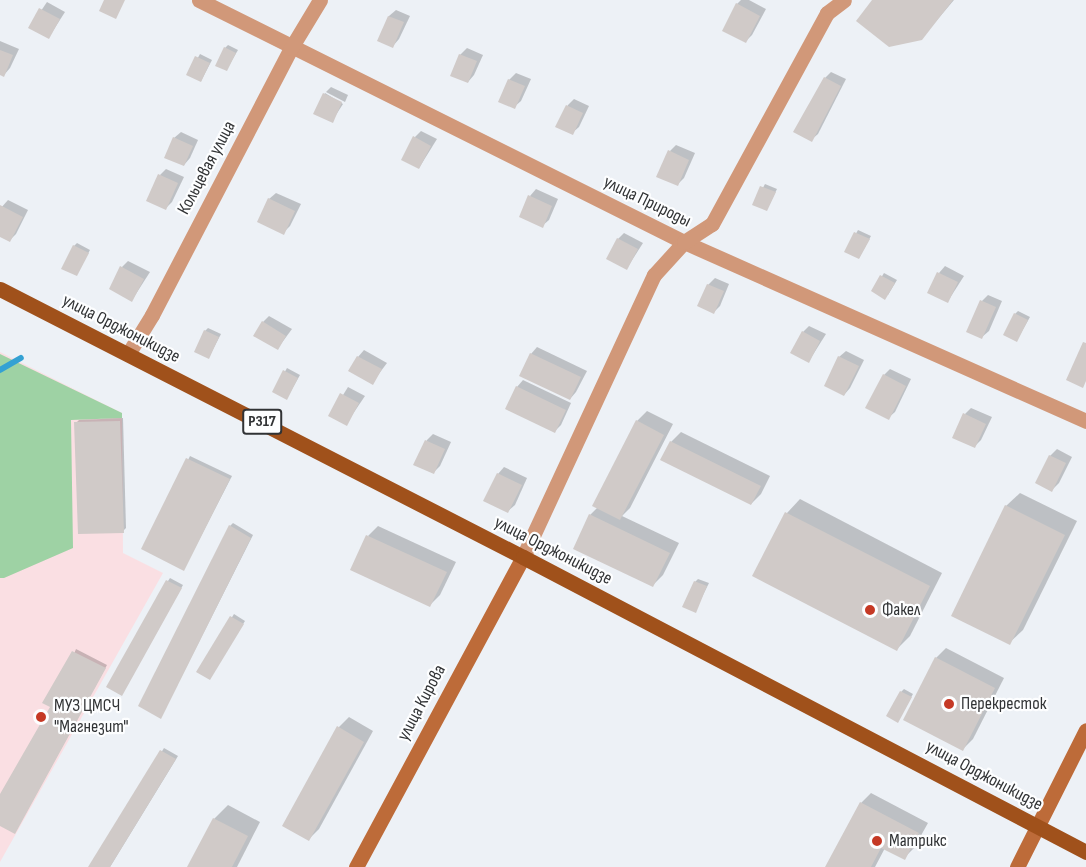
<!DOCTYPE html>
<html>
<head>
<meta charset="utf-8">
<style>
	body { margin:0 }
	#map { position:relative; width:1086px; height:867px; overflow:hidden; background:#edf1f6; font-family:"Sofia Sans Condensed",sans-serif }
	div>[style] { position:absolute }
	.medical>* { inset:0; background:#fadfe3 }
	.green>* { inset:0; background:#9ed2a4 }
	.shadow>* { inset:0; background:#0003 }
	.stream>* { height:6px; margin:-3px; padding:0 3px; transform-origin:3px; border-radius:3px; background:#34a1d3 }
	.building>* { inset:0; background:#d0cac8 }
	.street>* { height:15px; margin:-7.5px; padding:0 7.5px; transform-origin:7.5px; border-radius:7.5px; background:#d19879 }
	.secondary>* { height:15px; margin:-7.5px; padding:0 7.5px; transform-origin:7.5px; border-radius:7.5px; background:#bd6b39 }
	.primary>* { height:15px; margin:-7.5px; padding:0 7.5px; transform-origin:7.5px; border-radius:7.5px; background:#a0511b }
	.dots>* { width:16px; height:16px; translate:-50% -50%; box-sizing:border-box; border:3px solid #fdfeff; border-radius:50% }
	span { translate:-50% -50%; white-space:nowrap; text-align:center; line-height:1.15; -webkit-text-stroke:4.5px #fdfeff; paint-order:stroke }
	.shield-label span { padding:2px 4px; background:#fdfeff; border:2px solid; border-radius:4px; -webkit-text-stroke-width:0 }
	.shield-label { font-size:16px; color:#313335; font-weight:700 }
	.street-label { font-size:18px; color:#313335 }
	.poi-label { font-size:18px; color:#313335 }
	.left { translate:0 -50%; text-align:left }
</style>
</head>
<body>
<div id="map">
	<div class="medical">
		<i style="clip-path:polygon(0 352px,122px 413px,123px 553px,163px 573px,0 862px)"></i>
	</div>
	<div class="green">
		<i style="clip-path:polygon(0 354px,122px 413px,122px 418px,71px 420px,73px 548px,4px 578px,0 578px)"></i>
	</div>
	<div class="shadow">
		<i style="clip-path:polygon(741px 0,749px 0,766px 9px,752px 35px,746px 41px,737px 4px)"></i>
		<i style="clip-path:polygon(874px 0,954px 0,921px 39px)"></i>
		<i style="clip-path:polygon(47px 2px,65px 12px,49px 37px,30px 27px)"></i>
		<i style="clip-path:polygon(396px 10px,410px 16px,399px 39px,393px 46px,379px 40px,389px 16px)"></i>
		<i style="clip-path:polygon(0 41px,19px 49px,10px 68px,4px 75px,0 73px)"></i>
		<i style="clip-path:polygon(228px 45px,238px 50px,227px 69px,225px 48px)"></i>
		<i style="clip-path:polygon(467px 48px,483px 55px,474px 75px,468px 82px,460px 55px)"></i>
		<i style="clip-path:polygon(200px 54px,212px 60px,201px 81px,188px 75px)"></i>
		<i style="clip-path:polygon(831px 72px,846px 79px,818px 134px,811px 140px,825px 78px)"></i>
		<i style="clip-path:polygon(516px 73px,531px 79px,521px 101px,514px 107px,509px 80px)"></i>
		<i style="clip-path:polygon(331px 87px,348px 95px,345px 102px,326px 92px)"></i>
		<i style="clip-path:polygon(325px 93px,343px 104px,332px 121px,315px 113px)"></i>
		<i style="clip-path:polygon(574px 99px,589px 106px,579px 127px,572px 133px,557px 126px,568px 105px)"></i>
		<i style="clip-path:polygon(421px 131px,437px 139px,419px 168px,415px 137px)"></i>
		<i style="clip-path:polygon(181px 132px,198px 140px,190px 158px,184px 165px,174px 138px)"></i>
		<i style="clip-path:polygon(676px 145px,695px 153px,684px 178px,677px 185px,670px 151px)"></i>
		<i style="clip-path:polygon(166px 169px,184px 177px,172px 202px,166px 208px,160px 175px)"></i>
		<i style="clip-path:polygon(765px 184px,777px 189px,767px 209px,754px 204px)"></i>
		<i style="clip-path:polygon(536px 189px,558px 199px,549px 220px,542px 226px,530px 196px)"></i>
		<i style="clip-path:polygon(276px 193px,301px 204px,290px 226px,283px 233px,269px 199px)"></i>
		<i style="clip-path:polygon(8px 200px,28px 210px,16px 234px,10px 240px,0 235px,0 209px)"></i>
		<i style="clip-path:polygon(858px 230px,871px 236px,859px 258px,846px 251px)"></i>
		<i style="clip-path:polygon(624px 233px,643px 243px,627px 268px,618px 239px)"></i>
		<i style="clip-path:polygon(77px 243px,90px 250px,77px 274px,74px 246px)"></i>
		<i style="clip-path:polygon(128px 261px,150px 272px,132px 300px,122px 267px)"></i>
		<i style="clip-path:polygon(945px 266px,964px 276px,948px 301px,939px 273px)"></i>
		<i style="clip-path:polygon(884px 273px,897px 280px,888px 295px,873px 291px)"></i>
		<i style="clip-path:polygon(715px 278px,729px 284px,720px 306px,714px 312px,708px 285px)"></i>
		<i style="clip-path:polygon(988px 295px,1002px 301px,989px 331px,982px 337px,982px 301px)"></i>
		<i style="clip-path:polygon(1018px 311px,1030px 317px,1017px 340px,1015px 314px)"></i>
		<i style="clip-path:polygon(269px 316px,292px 329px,278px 348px,263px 322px)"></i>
		<i style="clip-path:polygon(809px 326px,826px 334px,809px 361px,803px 332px)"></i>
		<i style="clip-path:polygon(208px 328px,221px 334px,209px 357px,205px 331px)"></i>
		<i style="clip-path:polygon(537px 347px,587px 371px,576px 392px,570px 399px,531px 354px)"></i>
		<i style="clip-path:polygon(364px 350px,387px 363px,372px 383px,358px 357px)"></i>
		<i style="clip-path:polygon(846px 351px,864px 360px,850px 388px,844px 395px,839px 357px)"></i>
		<i style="clip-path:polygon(287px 368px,300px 375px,287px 398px,274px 391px)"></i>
		<i style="clip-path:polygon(890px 369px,911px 379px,895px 412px,888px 418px,884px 375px)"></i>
		<i style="clip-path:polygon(523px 380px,571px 403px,561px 425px,555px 431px,517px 387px)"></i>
		<i style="clip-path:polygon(348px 387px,365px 396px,346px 424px,330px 416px)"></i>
		<i style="clip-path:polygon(971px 408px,992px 417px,981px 440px,975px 446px,965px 414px)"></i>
		<i style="clip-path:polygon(647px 411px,673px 424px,630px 508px,622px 516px,679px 543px,663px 575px,653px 585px,590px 515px,598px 507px,637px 421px)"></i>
		<i style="clip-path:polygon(123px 418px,126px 528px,123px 531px,76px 423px,79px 420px)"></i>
		<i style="clip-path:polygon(681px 432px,770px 476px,761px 494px,751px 504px,671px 442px)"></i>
		<i style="clip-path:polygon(433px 434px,451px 442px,440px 466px,433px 473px,415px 464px,427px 440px)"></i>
		<i style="clip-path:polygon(1057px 449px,1072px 457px,1059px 483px,1052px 490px,1050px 456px)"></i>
		<i style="clip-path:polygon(190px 456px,232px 476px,184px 569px,143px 549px)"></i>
		<i style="clip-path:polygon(504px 467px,527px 478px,515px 505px,508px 511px,498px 474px)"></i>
		<i style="clip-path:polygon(1020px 493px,1077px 521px,1023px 630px,1009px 643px,1006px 506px)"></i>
		<i style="clip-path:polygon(800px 499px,942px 573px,910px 636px,897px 649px,754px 575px,787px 513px)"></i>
		<i style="clip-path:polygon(233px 523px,253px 535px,161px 717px,230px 526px)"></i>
		<i style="clip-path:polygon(378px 526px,456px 562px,440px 595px,430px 605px,368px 536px)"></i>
		<i style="clip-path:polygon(170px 578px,183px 585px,124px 691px,168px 581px)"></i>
		<i style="clip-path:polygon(698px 579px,709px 583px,695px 611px,695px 582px)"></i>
		<i style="clip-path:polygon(234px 614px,245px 621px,212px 675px,198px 671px)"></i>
		<i style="clip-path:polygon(946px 648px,1004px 678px,973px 739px,963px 749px,936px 658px)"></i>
		<i style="clip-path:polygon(76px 649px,107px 665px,17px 829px,0 825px,0 797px,52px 707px)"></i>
		<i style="clip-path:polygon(904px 689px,913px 694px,898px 721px,901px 692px)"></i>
		<i style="clip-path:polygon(349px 717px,373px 731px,319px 829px,309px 839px,339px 727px)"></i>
		<i style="clip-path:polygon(164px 748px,178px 756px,110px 867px,90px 867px)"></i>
		<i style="clip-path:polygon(871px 793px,928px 823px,914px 848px,904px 858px,885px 848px,875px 867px,827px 867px,861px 803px)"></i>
		<i style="clip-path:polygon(228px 805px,260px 822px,237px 867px,189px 867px,214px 819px)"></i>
	</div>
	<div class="stream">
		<i style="left:0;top:370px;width:24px;rotate:-30deg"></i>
	</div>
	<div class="building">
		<i style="clip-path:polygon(104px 0,125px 0,116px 19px,99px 11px)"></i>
		<i style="clip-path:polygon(872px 0,953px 0,922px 40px,889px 47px,856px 21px)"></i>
		<i style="clip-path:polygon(736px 3px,760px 16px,746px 43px,722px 31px)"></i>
		<i style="clip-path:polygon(39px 8px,60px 19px,49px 39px,28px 28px)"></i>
		<i style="clip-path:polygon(388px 16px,404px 22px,393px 48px,377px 41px)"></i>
		<i style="clip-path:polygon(224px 47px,236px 53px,227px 71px,215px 66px)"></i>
		<i style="clip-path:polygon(0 50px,13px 55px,4px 77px,0 75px)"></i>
		<i style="clip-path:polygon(459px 54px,477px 61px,468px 83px,450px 76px)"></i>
		<i style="clip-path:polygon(195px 56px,210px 63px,201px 82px,186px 75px)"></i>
		<i style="clip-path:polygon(824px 77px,841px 86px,812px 142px,793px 132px)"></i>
		<i style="clip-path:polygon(508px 79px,525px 86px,515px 109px,498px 102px)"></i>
		<i style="clip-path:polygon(323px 93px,342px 102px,333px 123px,313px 114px)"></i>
		<i style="clip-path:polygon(566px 105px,583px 113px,573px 135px,555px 127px)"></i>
		<i style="clip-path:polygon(413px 136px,431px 146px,419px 169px,401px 160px)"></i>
		<i style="clip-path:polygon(173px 137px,193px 146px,184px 166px,164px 158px)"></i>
		<i style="clip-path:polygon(668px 150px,689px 160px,678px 186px,656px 177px)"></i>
		<i style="clip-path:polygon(158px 174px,178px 183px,166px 210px,146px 201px)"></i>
		<i style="clip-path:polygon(760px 186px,776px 192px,767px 211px,752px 205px)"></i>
		<i style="clip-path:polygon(528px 195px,552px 206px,543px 228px,519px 217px)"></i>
		<i style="clip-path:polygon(268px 198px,295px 211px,284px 235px,257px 222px)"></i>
		<i style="clip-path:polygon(0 205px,23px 217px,10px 242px,0 237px)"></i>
		<i style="clip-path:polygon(854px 232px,870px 239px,859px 259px,844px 252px)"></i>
		<i style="clip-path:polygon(617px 238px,638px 249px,627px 270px,606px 259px)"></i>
		<i style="clip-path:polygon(73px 245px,89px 253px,77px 276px,61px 269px)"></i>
		<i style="clip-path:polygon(120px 266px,144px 279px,132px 302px,109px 289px)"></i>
		<i style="clip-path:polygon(937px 272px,958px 282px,948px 303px,927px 293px)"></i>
		<i style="clip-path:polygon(880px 275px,895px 283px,885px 300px,871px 291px)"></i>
		<i style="clip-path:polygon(707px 284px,724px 291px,714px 314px,697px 306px)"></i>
		<i style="clip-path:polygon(980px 300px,996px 307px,982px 339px,966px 332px)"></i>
		<i style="clip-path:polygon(1014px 313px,1028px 320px,1017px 342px,1003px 335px)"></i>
		<i style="clip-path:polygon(262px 321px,286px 336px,278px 350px,253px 336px)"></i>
		<i style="clip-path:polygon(204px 330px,219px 337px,209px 359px,194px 352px)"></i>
		<i style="clip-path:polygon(802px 331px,820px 341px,809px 363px,790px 353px)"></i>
		<i style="clip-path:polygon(1083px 342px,1086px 343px,1086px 381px,1083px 388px,1066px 380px)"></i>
		<i style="clip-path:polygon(530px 353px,581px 377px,570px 400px,519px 376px)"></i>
		<i style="clip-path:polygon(357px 356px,382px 369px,373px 385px,348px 371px)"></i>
		<i style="clip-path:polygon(838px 356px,859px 366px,844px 396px,824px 386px)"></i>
		<i style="clip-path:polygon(283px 370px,298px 378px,287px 400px,272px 392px)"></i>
		<i style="clip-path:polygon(883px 374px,906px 386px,889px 420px,865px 408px)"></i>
		<i style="clip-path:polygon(516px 386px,566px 410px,555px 433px,505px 409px)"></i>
		<i style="clip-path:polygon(340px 393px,359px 403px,347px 426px,328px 416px)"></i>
		<i style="clip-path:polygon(963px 413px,986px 424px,975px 448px,952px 438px)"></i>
		<i style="clip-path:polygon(636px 420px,664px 435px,620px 520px,592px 506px)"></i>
		<i style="clip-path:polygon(120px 421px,124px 533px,78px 534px,74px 422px)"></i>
		<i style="clip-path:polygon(425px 440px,445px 449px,434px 474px,413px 465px)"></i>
		<i style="clip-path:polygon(670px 441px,761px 486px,751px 505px,660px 460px)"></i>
		<i style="clip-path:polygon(1049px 455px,1066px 463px,1052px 492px,1035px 483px)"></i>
		<i style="clip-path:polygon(186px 458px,230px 479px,184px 571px,141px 549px)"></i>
		<i style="clip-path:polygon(497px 473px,522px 485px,508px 513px,483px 501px)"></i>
		<i style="clip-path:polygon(1005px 505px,1065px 535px,1010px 645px,951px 616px)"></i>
		<i style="clip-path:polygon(785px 512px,930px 586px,897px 651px,752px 576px)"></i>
		<i style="clip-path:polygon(589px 514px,670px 553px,653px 587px,573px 549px)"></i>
		<i style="clip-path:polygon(229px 525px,251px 538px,161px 719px,138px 706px)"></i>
		<i style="clip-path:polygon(366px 535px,447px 572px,430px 607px,350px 570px)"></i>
		<i style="clip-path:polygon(166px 580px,182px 588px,122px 696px,106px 687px)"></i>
		<i style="clip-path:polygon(694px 581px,707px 586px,696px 613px,682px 607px)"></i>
		<i style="clip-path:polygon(230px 616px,244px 624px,210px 680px,196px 672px)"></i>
		<i style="clip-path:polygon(72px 651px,106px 668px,15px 834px,0 826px,0 794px,50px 707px,42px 703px)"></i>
		<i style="clip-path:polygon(935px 657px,995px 688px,963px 751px,903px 720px)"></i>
		<i style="clip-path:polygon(900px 691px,912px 697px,898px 723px,886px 716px)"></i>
		<i style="clip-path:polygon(337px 726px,364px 742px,309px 841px,282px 826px)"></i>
		<i style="clip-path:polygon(160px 750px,176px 759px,110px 867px,88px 867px)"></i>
		<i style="clip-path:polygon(860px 802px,919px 833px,905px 860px,881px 848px,871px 867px,825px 867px)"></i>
		<i style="clip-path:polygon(213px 818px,248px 836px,232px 867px,187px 867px)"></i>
	</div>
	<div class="street">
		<i style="left:199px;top:0;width:542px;rotate:26.52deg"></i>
		<i style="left:684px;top:242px;width:440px;rotate:24deg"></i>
		<i style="left:128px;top:354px;width:46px;rotate:-58.4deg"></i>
		<i style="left:152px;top:315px;width:301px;rotate:-62.5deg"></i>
		<i style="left:291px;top:48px;width:56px;rotate:-58.9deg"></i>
		<i style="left:523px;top:557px;width:311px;rotate:-65.1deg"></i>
		<i style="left:654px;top:275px;width:45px;rotate:-47.7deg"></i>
		<i style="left:684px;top:242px;width:33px;rotate:-33deg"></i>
		<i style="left:712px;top:224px;width:240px;rotate:-61.4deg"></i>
		<i style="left:827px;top:13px;width:21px;rotate:-37deg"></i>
	</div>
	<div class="secondary">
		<i style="left:356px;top:867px;width:352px;rotate:-61.7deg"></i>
		<i style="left:1017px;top:867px;width:153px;rotate:-63.3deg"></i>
	</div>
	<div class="primary">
		<i style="left:0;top:289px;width:588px;rotate:27.13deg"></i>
		<i style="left:523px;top:557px;width:636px;rotate:27.65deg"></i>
	</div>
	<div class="dots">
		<i style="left:870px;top:610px;background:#c53925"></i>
		<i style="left:949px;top:704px;background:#c53925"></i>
		<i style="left:41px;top:717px;background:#c53925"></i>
		<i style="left:877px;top:841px;background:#c53925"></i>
	</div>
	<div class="shield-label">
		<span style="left:262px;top:422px">Р317</span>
	</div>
	<div class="street-label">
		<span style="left:207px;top:168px;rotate:-62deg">Кольцевая улица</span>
		<span style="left:647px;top:202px;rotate:26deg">улица Природы</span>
		<span style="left:121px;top:329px;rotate:27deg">улица Орджоникидзе</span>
		<span style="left:553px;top:551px;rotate:27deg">улица Орджоникидзе</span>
		<span style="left:422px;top:703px;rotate:-62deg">улица Кирова</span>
		<span style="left:984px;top:776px;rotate:28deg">улица Орджоникидзе</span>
	</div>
	<div class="poi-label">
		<span class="left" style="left:882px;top:610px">Факел</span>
		<span class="left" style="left:961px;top:704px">Перекресток</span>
		<span class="left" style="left:54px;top:717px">МУЗ ЦМСЧ<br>"Магнезит"</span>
		<span class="left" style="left:889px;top:841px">Матрикс</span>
	</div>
</div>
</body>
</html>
